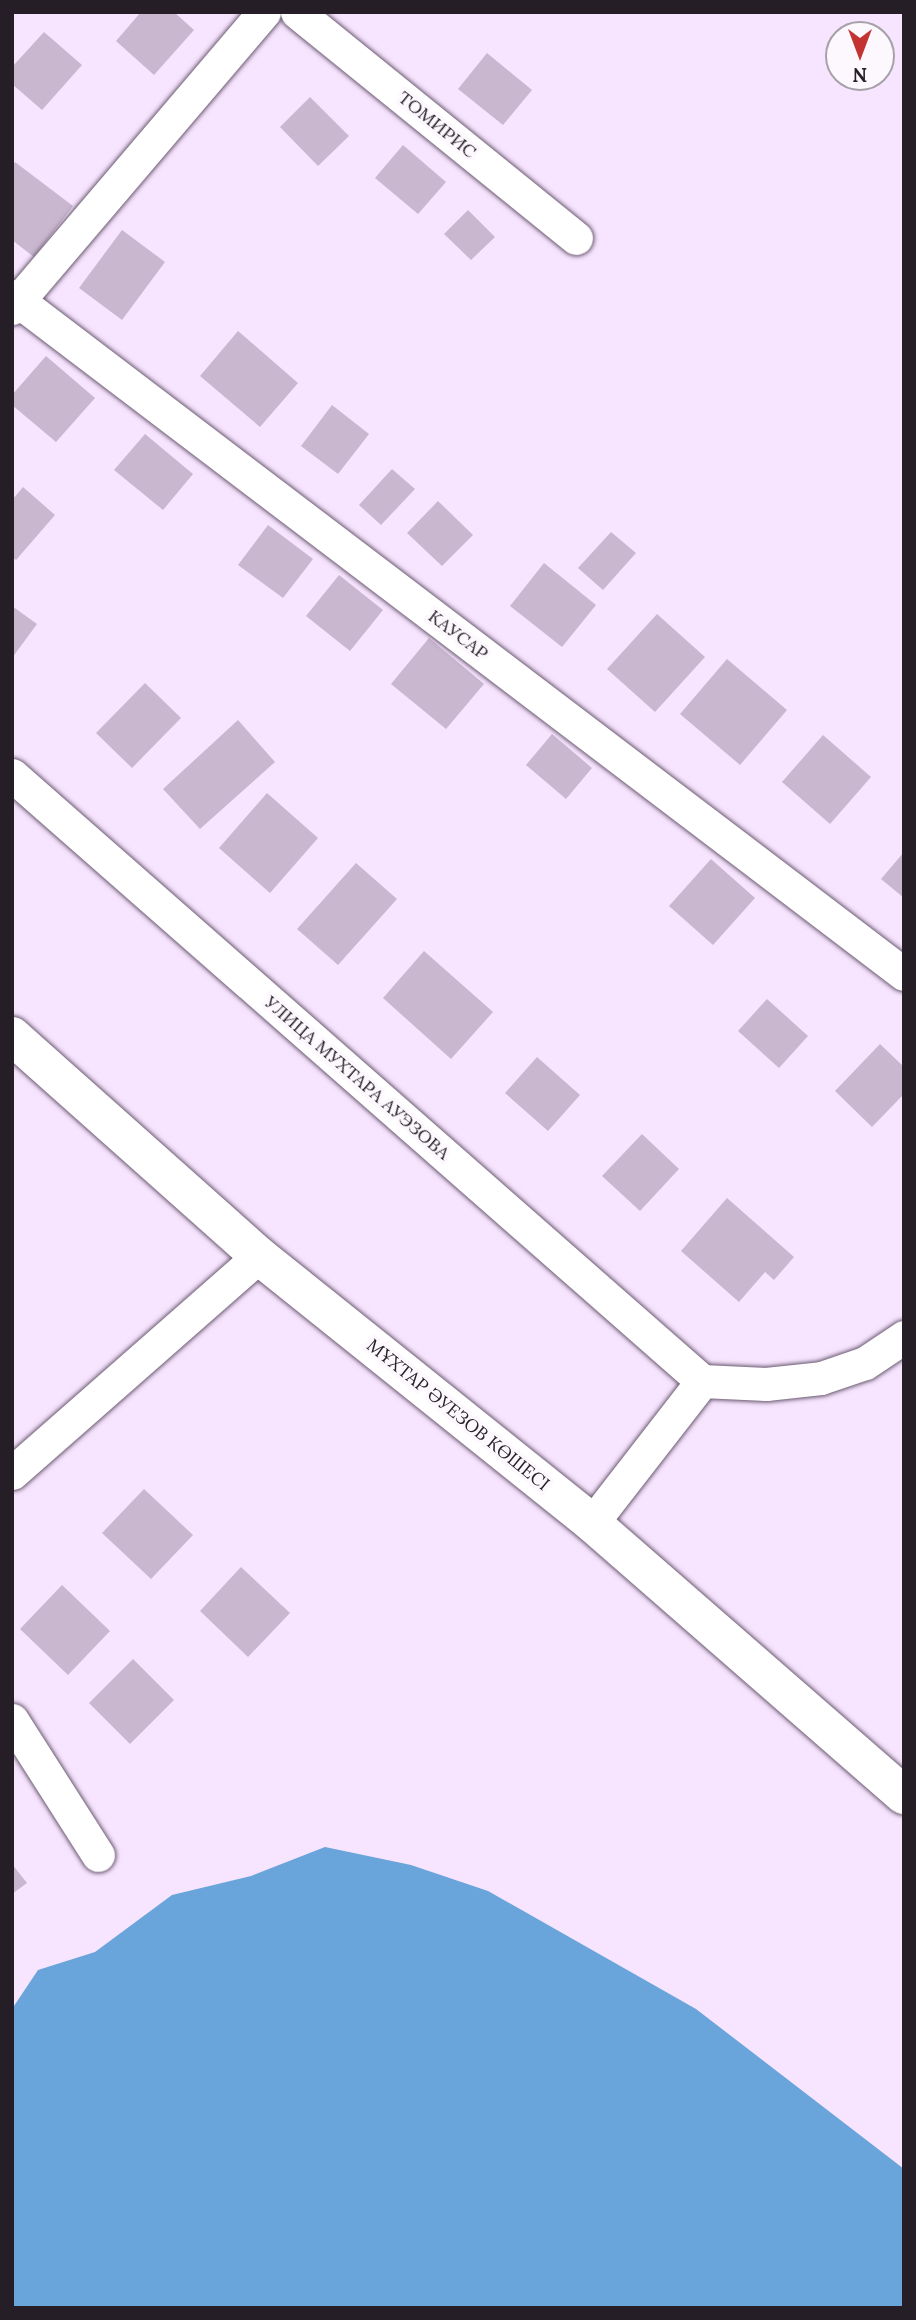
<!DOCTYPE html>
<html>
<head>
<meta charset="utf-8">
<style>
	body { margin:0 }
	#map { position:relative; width:916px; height:2320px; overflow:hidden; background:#f7e4fe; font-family:Lora,serif }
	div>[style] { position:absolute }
	.water>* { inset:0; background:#69a4da }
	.building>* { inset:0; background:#c9b7d0 }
	.roads { filter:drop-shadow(0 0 2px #6b5b72) drop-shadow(0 0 2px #6b5b72) }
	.minor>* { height:33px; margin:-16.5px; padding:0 16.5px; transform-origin:16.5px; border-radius:16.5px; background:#fff }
	.secondary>* { height:38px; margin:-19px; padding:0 19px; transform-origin:19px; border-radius:19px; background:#fff }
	span { translate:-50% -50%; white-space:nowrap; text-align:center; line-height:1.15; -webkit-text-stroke:7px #fcf8fd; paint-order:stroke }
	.street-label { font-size:18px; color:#251e27 }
	.frame { position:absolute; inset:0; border:14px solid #251e27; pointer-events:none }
	.north { position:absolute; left:825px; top:21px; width:70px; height:70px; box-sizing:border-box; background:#fcf8fd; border:2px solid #a6a1a7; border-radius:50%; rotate:180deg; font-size:19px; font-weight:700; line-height:28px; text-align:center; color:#251e27 }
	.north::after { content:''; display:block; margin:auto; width:24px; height:32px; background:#c23332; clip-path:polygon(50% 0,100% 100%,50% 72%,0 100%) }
</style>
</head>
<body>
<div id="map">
	<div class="water">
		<i style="clip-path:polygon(325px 1847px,411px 1865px,488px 1891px,696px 2009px,904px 2169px,904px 2308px,12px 2308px,12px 2009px,38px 1970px,95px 1952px,172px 1895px,251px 1876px)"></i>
	</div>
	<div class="building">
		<i style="clip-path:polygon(141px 12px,174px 12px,194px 30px,154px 75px,116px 41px)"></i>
		<i style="clip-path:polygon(44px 32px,82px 65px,42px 110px,12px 84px,12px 67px)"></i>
		<i style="clip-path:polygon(487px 53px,532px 90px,503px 125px,458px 89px)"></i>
		<i style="clip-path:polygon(310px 97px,349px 136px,318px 166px,280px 127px)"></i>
		<i style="clip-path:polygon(403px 145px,446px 182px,418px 214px,375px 178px)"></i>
		<i style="clip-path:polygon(15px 162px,73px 206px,34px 257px,12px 240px,12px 166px)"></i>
		<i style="clip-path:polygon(468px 210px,495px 237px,471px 260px,444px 234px)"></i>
		<i style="clip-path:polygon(122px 230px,165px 262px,122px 320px,79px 288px)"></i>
		<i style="clip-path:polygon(238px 331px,298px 383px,260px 427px,200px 376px)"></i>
		<i style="clip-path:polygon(46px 356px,95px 398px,56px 442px,12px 405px,12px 395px)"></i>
		<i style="clip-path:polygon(332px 405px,369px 434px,338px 474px,301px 446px)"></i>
		<i style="clip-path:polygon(145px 434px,193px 474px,163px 510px,114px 470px)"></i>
		<i style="clip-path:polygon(392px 469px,415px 489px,381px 525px,359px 505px)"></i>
		<i style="clip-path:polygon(23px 487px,55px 515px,16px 560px,12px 557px,12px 500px)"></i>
		<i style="clip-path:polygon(438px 501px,473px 535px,442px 566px,407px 533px)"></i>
		<i style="clip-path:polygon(268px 525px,313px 559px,283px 598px,238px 565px)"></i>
		<i style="clip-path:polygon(611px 532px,636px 553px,603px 590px,578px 568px)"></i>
		<i style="clip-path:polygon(544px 563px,596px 605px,562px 647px,510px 606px)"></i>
		<i style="clip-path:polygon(339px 575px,383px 610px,350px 651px,306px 616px)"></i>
		<i style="clip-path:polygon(12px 606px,37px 624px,12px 658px)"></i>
		<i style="clip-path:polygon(657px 614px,705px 657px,655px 712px,607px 669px)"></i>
		<i style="clip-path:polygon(429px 638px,484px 684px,446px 729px,391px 684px)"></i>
		<i style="clip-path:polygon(727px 659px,787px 710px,740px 765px,680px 714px)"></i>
		<i style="clip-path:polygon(145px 683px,181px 718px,132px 768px,96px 733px)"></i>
		<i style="clip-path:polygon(238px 720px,275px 762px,200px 829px,163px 789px)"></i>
		<i style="clip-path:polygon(552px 734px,592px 768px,566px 799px,526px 765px)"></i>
		<i style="clip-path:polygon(823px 735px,871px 777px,830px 824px,782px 782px)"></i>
		<i style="clip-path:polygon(267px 793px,318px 838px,270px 893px,219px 848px)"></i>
		<i style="clip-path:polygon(904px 852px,904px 898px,881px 879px)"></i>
		<i style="clip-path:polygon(711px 859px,755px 898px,713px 945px,669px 906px)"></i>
		<i style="clip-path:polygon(356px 863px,397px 899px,338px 965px,297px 929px)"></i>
		<i style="clip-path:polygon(424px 951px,493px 1012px,451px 1059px,383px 998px)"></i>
		<i style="clip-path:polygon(767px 999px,808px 1036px,779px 1068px,738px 1031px)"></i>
		<i style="clip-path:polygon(880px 1044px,904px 1067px,904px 1094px,872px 1127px,835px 1091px)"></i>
		<i style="clip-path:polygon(537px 1057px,580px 1095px,548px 1131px,505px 1093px)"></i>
		<i style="clip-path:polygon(642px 1134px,679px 1169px,640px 1211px,602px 1176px)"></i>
		<i style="clip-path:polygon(727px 1198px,794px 1257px,774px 1280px,765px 1272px,739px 1302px,681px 1251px)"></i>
		<i style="clip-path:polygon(144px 1489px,193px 1535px,151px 1579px,102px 1533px)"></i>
		<i style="clip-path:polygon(241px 1567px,290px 1613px,248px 1657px,200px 1611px)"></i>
		<i style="clip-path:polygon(62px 1585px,110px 1631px,68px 1675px,20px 1629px)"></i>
		<i style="clip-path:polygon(133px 1659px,174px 1700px,130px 1744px,89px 1703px)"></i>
		<i style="clip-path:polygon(12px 1864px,27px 1883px,12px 1894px)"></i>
	</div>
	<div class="roads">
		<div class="minor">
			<i style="left:297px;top:12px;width:359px;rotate:39deg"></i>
			<i style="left:12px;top:296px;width:1120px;rotate:37.24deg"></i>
			<i style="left:12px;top:308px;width:389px;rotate:-49.6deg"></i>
			<i style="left:12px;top:775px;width:918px;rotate:41.29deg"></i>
			<i style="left:12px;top:1473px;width:329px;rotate:-41.3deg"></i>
			<i style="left:592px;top:1523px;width:180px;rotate:-52.2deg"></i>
			<i style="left:702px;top:1381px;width:64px;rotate:2.7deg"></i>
			<i style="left:766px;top:1384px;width:55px;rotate:-6.2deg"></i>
			<i style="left:821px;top:1378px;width:46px;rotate:-18.8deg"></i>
			<i style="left:865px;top:1363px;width:47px;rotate:-33.7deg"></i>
			<i style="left:12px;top:1720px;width:160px;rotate:57.5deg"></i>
		</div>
		<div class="secondary">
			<i style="left:12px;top:1036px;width:331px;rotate:41.7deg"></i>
			<i style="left:259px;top:1256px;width:427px;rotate:38.7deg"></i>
			<i style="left:592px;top:1523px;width:414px;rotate:41.1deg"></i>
		</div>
	</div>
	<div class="street-label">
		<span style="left:437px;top:125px;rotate:39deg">ТОМИРИС</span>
		<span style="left:458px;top:635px;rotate:37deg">КАУСАР</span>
		<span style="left:357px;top:1078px;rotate:41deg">УЛИЦА МУХТАРА АУЭЗОВА</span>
		<span style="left:458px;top:1415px;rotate:39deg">МҰХТАР ӘУЕЗОВ КӨШЕСІ</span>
	</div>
	<div class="frame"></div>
	<div class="north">N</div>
</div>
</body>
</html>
